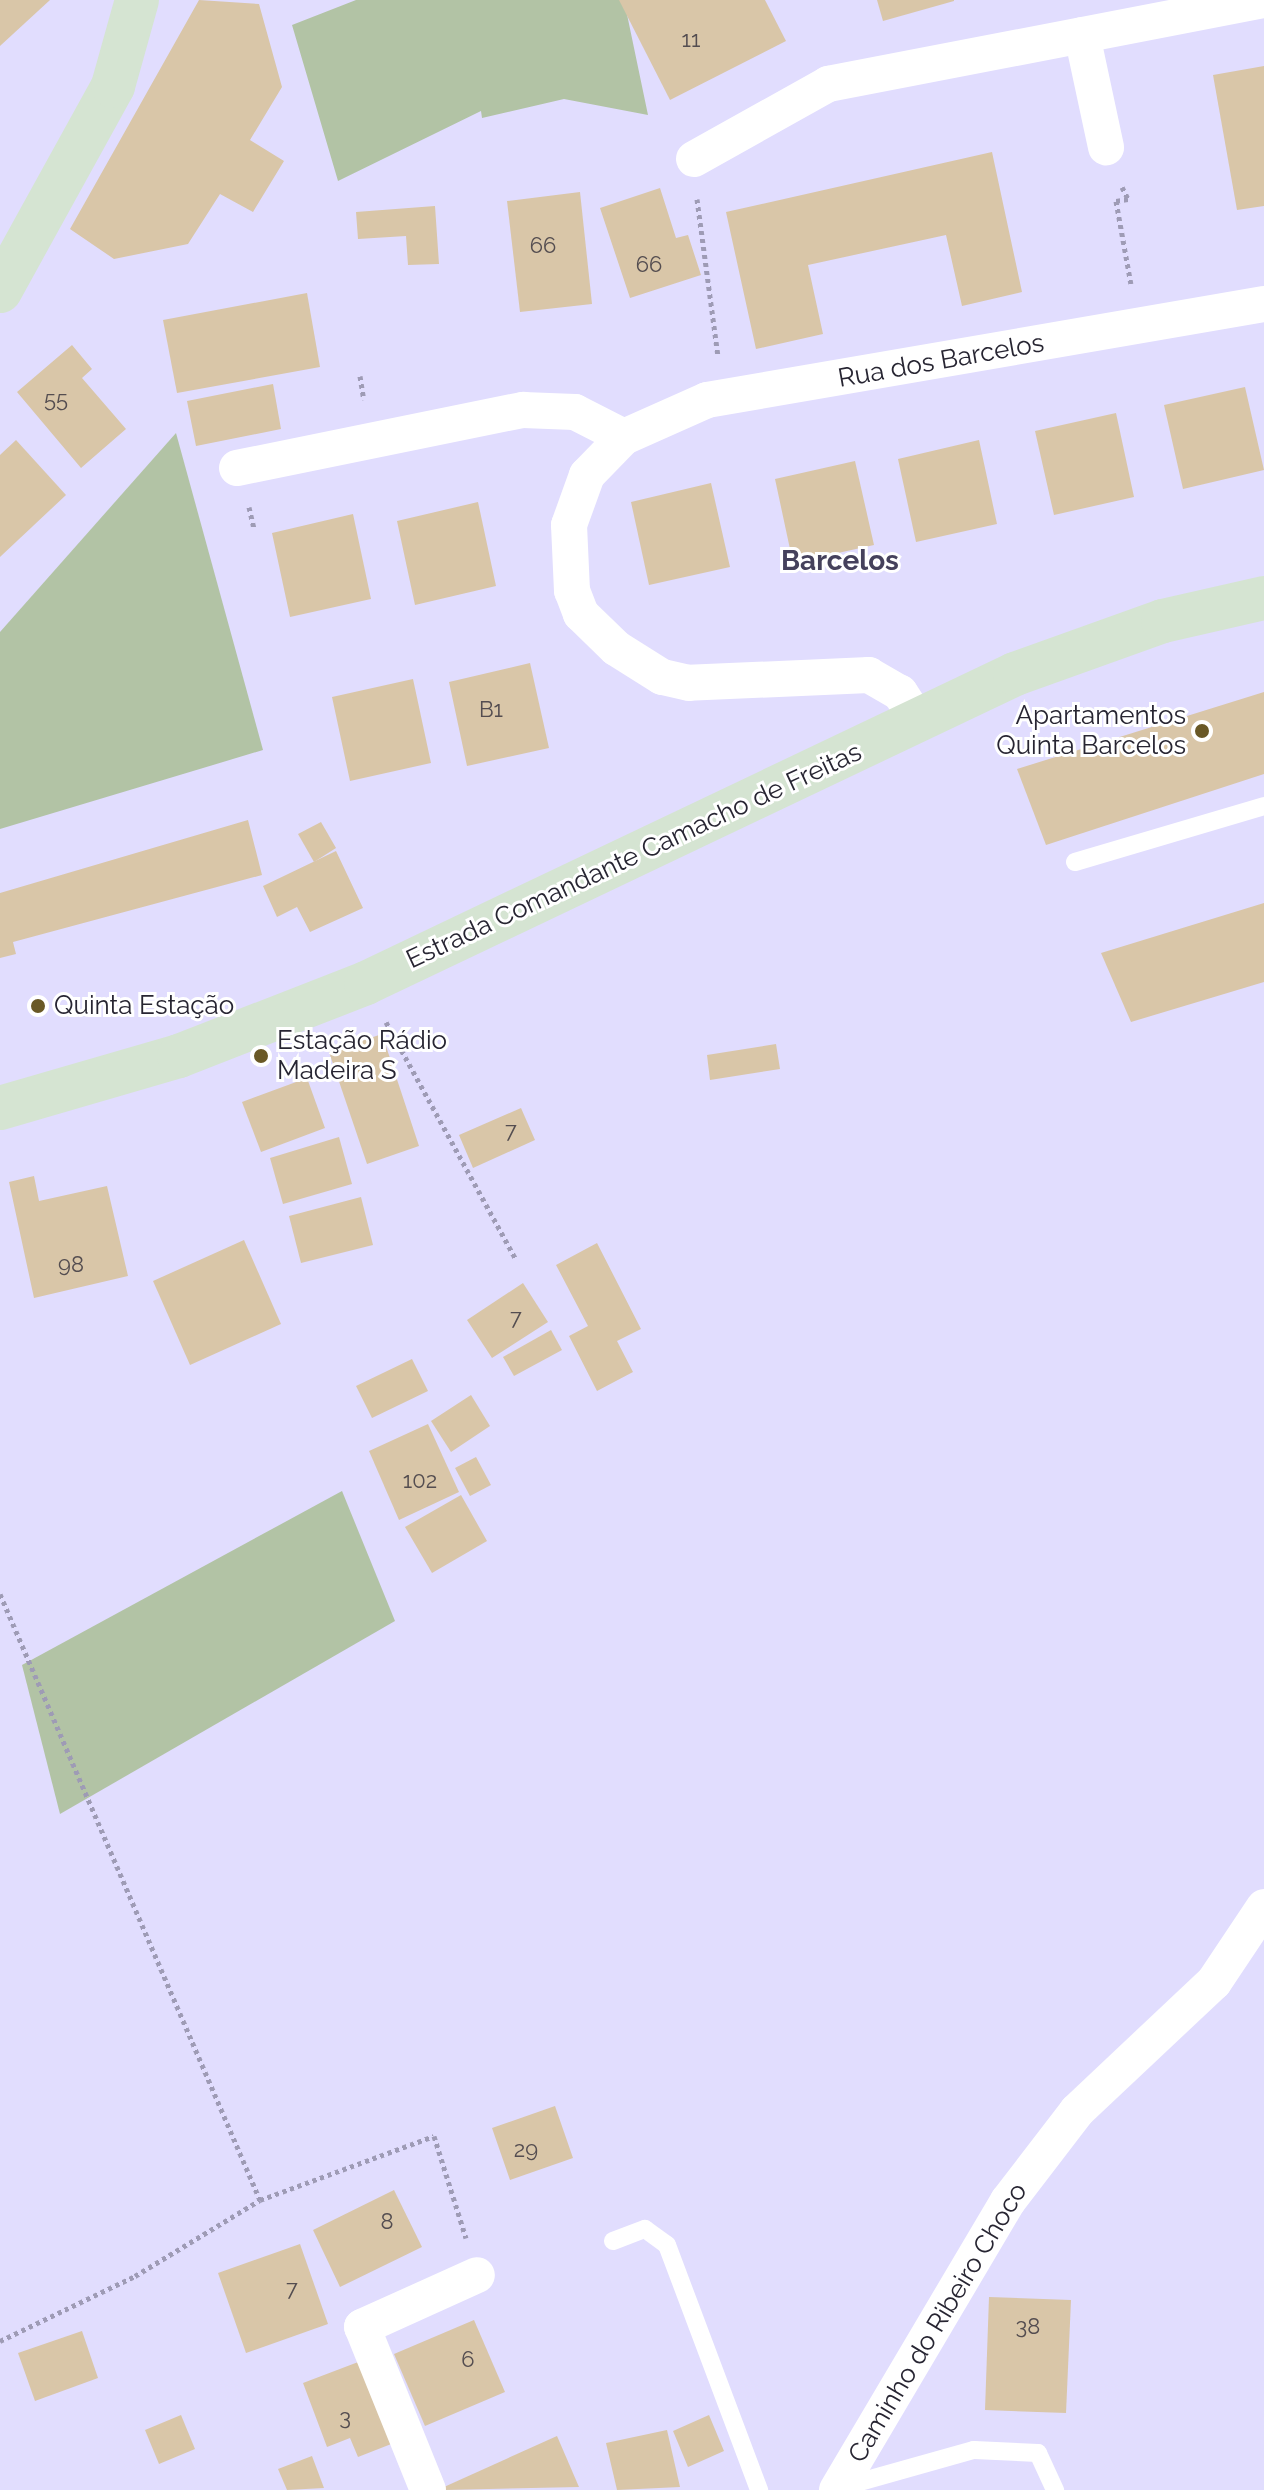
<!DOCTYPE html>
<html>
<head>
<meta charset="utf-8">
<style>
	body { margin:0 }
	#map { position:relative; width:1264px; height:2490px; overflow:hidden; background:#e1ddfe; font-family:Raleway,sans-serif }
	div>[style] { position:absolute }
	.green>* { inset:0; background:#b2c3a5 }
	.building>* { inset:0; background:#d9c6a8 }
	.path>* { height:5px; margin-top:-2.5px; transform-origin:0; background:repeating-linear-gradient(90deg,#9e9bb5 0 4px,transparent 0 8px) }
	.lane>* { height:18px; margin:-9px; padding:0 9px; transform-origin:9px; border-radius:9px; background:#fff }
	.street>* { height:36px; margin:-18px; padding:0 18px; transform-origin:18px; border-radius:18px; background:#fff }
	.secondary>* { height:44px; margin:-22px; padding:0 22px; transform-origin:22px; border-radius:22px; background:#d5e4d2 }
	.dots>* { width:22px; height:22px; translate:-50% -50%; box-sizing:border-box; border:4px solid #fff; border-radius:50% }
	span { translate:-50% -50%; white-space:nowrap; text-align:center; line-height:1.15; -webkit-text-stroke:6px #fff; paint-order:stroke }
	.number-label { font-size:22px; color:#544d50 }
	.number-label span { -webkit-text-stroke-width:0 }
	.street-label { font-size:26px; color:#272532 }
	.poi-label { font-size:26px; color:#272532 }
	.right { translate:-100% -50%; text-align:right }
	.left { translate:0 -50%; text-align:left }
	.neighbourhood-label { font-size:28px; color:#45415c; font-weight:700 }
</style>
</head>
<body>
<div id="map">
	<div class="green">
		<i style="clip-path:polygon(356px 0,624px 0,648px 115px,564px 99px,482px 118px,481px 111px,338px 181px,292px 25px)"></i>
		<i style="clip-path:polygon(176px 433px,263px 750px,0 829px,0 632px)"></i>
		<i style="clip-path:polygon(342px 1491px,395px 1621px,60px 1814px,22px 1665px)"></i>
	</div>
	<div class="building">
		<i style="clip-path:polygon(0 0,50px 0,0 46px)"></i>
		<i style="clip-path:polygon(199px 0,259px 4px,282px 87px,250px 140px,284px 161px,253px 212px,220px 194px,188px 244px,114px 259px,70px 229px)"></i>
		<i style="clip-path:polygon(619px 0,765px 0,786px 41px,670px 100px)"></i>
		<i style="clip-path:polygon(877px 0,954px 0,954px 1px,883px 21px)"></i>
		<i style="clip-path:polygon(1264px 66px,1264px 206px,1237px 210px,1213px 75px)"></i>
		<i style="clip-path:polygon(992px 152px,1022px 292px,962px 306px,946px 235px,808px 265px,823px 334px,756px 349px,726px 212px)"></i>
		<i style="clip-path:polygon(660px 188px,676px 238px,688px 235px,701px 275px,630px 298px,600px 208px)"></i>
		<i style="clip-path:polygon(580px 192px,592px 304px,520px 312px,507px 201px)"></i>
		<i style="clip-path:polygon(435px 206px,439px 264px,408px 265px,406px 236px,358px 239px,356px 212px)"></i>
		<i style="clip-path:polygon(307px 293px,320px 367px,177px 393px,163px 320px)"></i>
		<i style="clip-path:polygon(72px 345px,92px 369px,82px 378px,126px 429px,81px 468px,17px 392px)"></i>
		<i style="clip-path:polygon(273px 384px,281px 429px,196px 446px,187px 401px)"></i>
		<i style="clip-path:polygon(1245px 387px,1264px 470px,1183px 489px,1164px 405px)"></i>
		<i style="clip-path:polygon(1116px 413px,1134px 497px,1054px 515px,1035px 431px)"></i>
		<i style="clip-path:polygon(16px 440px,66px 495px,0 557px,0 455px)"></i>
		<i style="clip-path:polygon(979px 440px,997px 524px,916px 542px,898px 459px)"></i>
		<i style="clip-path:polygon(855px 461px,874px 545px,793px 563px,775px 479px)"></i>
		<i style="clip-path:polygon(711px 483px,730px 567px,649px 585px,631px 502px)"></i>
		<i style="clip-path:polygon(478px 502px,496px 586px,415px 605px,397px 521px)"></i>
		<i style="clip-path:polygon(353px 514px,371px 599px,290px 617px,272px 533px)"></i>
		<i style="clip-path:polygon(530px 663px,549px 748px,467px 766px,449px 682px)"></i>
		<i style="clip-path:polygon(413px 679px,431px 763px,350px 781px,332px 697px)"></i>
		<i style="clip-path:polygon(1264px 692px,1264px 774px,1046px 845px,1017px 769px)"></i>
		<i style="clip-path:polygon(248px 820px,262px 875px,13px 942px,16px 954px,0 958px,0 893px)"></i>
		<i style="clip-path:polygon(321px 822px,336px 848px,314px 862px,298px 834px)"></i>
		<i style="clip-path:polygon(336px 851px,363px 908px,310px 932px,297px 907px,277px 917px,263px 886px)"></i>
		<i style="clip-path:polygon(1264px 903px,1264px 982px,1131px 1022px,1101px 953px)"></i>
		<i style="clip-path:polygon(382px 1034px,419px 1146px,367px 1164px,329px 1052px)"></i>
		<i style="clip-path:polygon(776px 1044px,780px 1069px,710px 1080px,707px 1055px)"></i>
		<i style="clip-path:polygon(307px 1078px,325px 1128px,261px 1152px,242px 1102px)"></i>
		<i style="clip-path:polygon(521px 1108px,535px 1140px,473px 1168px,459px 1135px)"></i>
		<i style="clip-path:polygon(339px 1137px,352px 1184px,283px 1204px,270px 1158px)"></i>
		<i style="clip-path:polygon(34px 1176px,39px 1201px,107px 1186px,128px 1276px,34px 1298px,9px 1182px)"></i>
		<i style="clip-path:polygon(361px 1197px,373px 1245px,301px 1263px,289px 1216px)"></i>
		<i style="clip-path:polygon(244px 1240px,281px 1324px,190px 1365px,153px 1281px)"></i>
		<i style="clip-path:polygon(597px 1243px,641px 1329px,617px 1341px,633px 1372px,597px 1391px,569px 1336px,588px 1326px,556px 1265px)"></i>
		<i style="clip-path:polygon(523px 1283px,548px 1322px,492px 1358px,467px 1320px)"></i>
		<i style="clip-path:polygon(551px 1330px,562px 1350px,514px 1376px,503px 1357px)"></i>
		<i style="clip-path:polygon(412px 1359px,428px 1391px,372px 1418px,356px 1386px)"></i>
		<i style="clip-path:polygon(471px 1395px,490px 1426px,451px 1452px,431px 1421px)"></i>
		<i style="clip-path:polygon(428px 1424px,459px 1492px,399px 1520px,369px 1451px)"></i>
		<i style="clip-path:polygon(476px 1457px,491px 1485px,470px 1496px,455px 1468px)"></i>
		<i style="clip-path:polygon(461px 1495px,487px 1541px,432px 1573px,405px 1527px)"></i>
		<i style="clip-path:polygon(555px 2106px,573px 2158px,510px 2180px,492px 2128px)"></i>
		<i style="clip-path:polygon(394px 2190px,422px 2247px,340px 2287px,313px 2230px)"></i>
		<i style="clip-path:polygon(300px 2244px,328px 2324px,246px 2353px,218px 2273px)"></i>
		<i style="clip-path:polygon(989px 2297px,1071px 2300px,1066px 2413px,985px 2410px)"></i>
		<i style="clip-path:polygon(474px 2320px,505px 2392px,425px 2426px,394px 2354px)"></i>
		<i style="clip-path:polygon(82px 2331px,98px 2378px,35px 2401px,18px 2353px)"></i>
		<i style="clip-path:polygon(374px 2356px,404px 2439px,358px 2457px,350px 2438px,327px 2447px,303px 2383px)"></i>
		<i style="clip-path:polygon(181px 2415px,195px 2449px,159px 2464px,145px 2430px)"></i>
		<i style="clip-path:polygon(709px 2415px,724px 2451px,688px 2467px,673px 2431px)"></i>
		<i style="clip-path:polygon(667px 2430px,680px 2487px,617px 2490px,606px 2443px)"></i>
		<i style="clip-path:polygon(557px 2436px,579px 2487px,445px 2490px,444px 2487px)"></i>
		<i style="clip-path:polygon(312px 2456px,324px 2488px,287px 2490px,278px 2469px)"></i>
	</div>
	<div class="path">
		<i style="left:1122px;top:187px;width:13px;rotate:63deg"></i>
		<i style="left:1128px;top:199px;width:12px;rotate:171deg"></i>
		<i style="left:1116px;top:201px;width:84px;rotate:79.8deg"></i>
		<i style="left:697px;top:199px;width:158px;rotate:82.4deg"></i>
		<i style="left:360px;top:376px;width:24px;rotate:81deg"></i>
		<i style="left:249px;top:507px;width:23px;rotate:77deg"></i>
		<i style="left:386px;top:1022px;width:270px;rotate:61.3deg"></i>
		<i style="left:0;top:1594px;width:659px;rotate:66.78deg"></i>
		<i style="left:260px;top:2200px;width:185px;rotate:-20.2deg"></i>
		<i style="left:434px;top:2136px;width:107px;rotate:72.6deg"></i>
		<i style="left:0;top:2341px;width:150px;rotate:-25.7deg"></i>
		<i style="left:135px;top:2276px;width:146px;rotate:-31.3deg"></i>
	</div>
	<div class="lane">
		<i style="left:1075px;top:862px;width:197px;rotate:-16.5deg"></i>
		<i style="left:613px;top:2241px;width:34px;rotate:-21deg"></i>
		<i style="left:645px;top:2229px;width:27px;rotate:36deg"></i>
		<i style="left:667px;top:2245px;width:262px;rotate:69.4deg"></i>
		<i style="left:842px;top:2487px;width:137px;rotate:-15.7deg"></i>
		<i style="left:974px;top:2450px;width:64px;rotate:2.7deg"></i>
		<i style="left:1038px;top:2453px;width:41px;rotate:65.3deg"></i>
	</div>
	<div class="street">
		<i style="left:1082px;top:35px;width:115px;rotate:77.9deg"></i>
		<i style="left:694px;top:159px;width:154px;rotate:-29.2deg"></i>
		<i style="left:828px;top:84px;width:444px;rotate:-10.9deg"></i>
		<i style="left:237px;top:468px;width:292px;rotate:-11.5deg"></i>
		<i style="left:523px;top:410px;width:52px;rotate:2.2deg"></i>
		<i style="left:575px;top:412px;width:55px;rotate:27deg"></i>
		<i style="left:919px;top:722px;width:35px;rotate:-123deg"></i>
		<i style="left:900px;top:693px;width:36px;rotate:-150deg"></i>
		<i style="left:869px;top:675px;width:180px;rotate:177.5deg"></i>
		<i style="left:689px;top:683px;width:28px;rotate:-167deg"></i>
		<i style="left:662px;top:677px;width:54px;rotate:-147.8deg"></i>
		<i style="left:616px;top:648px;width:49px;rotate:-135.8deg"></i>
		<i style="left:581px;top:614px;width:25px;rotate:-111deg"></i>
		<i style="left:572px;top:591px;width:66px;rotate:-92.6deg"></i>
		<i style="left:569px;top:525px;width:53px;rotate:-70.2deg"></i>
		<i style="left:587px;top:475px;width:53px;rotate:-45.8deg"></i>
		<i style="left:624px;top:437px;width:91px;rotate:-24deg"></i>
		<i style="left:707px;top:400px;width:565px;rotate:-9.78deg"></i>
		<i style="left:428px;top:2490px;width:176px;rotate:-112deg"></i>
		<i style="left:362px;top:2327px;width:126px;rotate:-24.3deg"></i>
		<i style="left:837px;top:2490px;width:336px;rotate:-59.4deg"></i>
		<i style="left:1008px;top:2201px;width:113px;rotate:-52.5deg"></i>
		<i style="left:1077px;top:2111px;width:188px;rotate:-43.3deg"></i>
		<i style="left:1214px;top:1982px;width:90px;rotate:-56.3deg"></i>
	</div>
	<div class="secondary">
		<i style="left:0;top:291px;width:234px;rotate:-61.1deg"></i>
		<i style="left:113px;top:86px;width:89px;rotate:-74.4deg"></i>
		<i style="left:0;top:1108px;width:186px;rotate:-16.2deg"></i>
		<i style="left:179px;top:1056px;width:201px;rotate:-21.3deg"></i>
		<i style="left:366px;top:983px;width:719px;rotate:-25.46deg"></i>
		<i style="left:1015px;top:674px;width:157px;rotate:-19.7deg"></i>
		<i style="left:1163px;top:621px;width:104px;rotate:-12.8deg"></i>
	</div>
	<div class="dots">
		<i style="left:1202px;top:731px;background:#695826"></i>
		<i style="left:38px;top:1006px;background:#695826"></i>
		<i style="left:261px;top:1056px;background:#695826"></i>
	</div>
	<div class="number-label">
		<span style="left:691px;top:40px">11</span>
		<span style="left:543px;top:246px">66</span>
		<span style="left:649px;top:265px">66</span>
		<span style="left:56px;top:400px">55</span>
		<span style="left:491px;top:710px">B1</span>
		<span style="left:511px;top:1131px">7</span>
		<span style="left:71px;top:1265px">98</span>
		<span style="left:516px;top:1318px">7</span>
		<span style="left:420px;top:1481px">102</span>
		<span style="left:526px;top:2150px">29</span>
		<span style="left:387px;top:2222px">8</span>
		<span style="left:292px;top:2289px">7</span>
		<span style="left:1028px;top:2327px">38</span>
		<span style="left:468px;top:2360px">6</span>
		<span style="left:345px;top:2418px">3</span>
	</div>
	<div class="street-label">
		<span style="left:941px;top:361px;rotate:-10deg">Rua dos Barcelos</span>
		<span style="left:634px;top:856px;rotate:-25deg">Estrada Comandante Camacho de Freitas</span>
		<span style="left:938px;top:2323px;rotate:-59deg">Caminho do Ribeiro Choco</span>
	</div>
	<div class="poi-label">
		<span class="right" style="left:1186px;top:731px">Apartamentos<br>Quinta Barcelos</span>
		<span class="left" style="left:54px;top:1006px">Quinta Estação</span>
		<span class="left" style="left:277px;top:1056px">Estação Rádio<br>Madeira S</span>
	</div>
	<div class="neighbourhood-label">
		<span style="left:840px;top:561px">Barcelos</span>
	</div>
</div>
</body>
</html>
